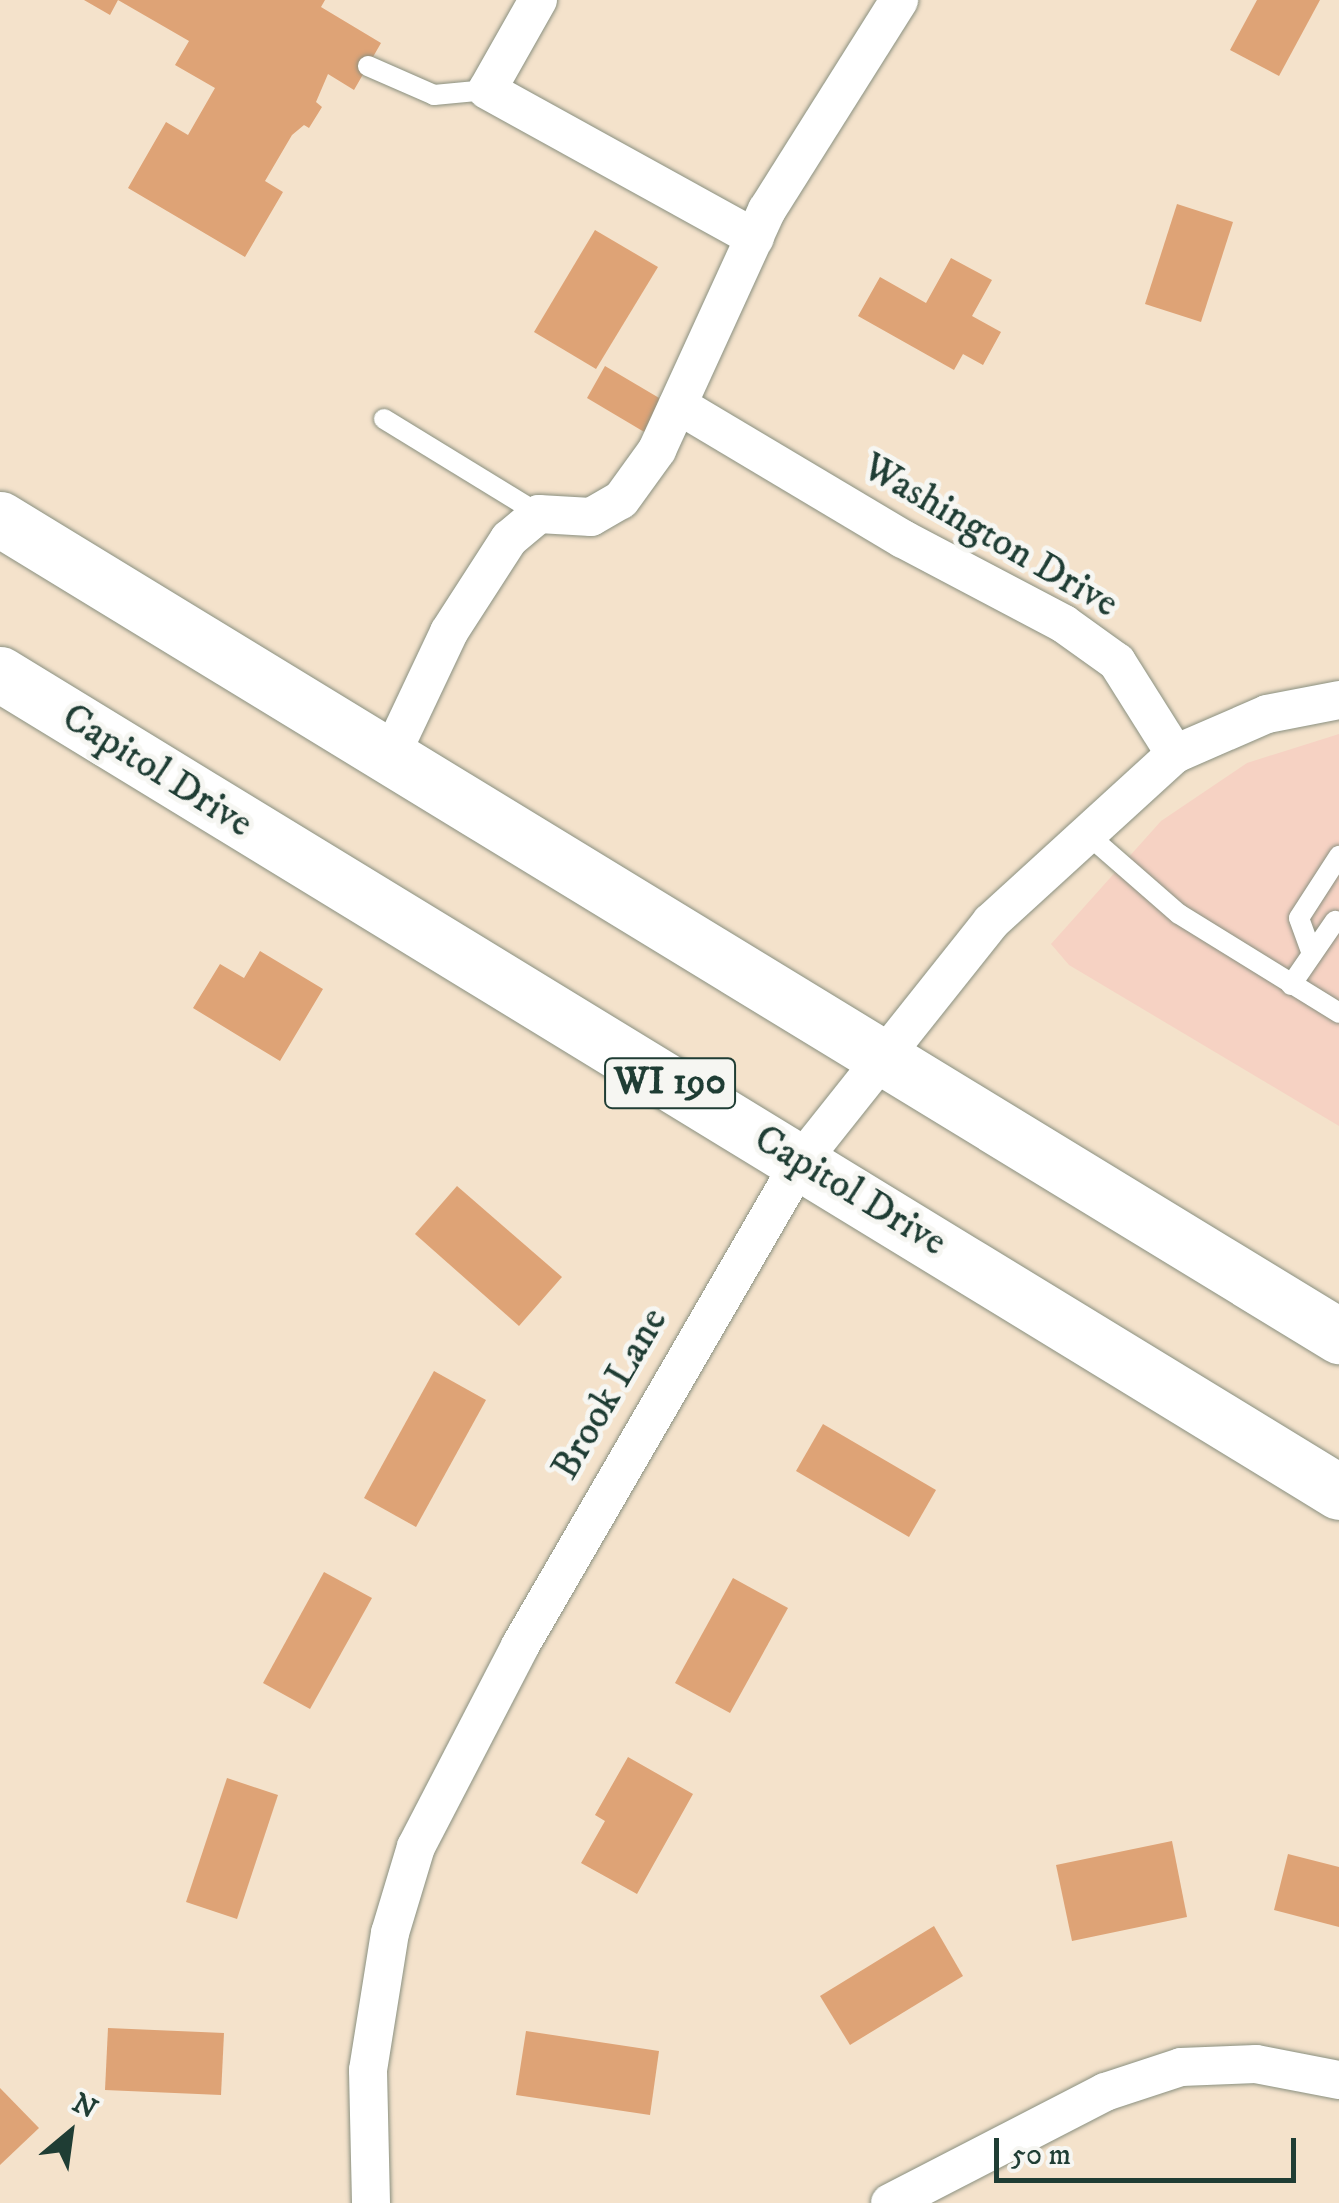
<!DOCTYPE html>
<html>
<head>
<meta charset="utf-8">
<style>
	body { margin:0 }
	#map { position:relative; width:1339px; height:2203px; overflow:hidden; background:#f4e2cb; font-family:"IM FELL DW Pica",serif }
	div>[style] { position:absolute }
	.built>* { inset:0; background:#f6d2c3 }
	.building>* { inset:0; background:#dea376 }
	.roads { filter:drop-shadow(0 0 2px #8a9080) drop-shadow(0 0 2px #8a9080) }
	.service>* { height:20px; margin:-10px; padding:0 10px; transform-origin:10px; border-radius:10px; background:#fff }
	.minor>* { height:38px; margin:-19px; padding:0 19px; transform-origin:19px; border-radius:19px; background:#fff }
	.primary>* { height:55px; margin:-27.5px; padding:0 27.5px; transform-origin:27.5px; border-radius:27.5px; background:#fff }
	span { translate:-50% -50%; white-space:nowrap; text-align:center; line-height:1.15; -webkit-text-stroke:10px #f6f6f2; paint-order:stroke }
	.shield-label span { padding:2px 8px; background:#f6f6f2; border:2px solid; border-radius:8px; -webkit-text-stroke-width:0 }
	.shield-label { font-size:38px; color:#1f3d34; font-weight:700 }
	.street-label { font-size:40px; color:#1f3d34 }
	.north { position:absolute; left:20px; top:2083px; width:100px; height:100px; -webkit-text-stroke:8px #f6f6f2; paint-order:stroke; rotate:29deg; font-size:28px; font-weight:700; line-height:40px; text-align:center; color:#1f3d34 }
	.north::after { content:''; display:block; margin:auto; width:35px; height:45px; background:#1f3d34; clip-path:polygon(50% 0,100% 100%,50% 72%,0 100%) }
	.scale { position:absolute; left:994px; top:2138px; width:302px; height:45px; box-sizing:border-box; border:5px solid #1f3d34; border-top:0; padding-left:12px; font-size:30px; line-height:35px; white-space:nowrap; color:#1f3d34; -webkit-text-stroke:8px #f6f6f2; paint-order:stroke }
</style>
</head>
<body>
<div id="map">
	<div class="built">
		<i style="clip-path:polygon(1339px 734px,1339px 1126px,1069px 965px,1051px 944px,1161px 821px,1247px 763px)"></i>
	</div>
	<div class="building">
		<i style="clip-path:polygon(84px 0,325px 0,321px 7px,381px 43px,354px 90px,328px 74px,316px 102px,322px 107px,309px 128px,304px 125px,292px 135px,265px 181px,283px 192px,245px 257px,128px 188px,166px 122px,188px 135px,215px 88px,175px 65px,189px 41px,118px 0,110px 15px)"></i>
		<i style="clip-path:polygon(1257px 0,1320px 0,1279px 76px,1230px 50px)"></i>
		<i style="clip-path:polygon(1177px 204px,1233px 222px,1201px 322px,1145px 304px)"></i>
		<i style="clip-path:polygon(595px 230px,658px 267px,596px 369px,534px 332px)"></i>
		<i style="clip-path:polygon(951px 258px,992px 280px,972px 316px,1001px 332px,983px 365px,963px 354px,954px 370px,858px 316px,880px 277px,926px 303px)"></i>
		<i style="clip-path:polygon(605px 366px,671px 405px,651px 436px,587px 398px)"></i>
		<i style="clip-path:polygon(260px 951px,323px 989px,280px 1061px,193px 1008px,220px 964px,244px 978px)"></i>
		<i style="clip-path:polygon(457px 1186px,562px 1277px,519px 1326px,415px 1234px)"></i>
		<i style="clip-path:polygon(434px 1371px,486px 1400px,416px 1527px,364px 1498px)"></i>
		<i style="clip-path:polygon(823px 1424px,936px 1490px,909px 1537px,796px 1471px)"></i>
		<i style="clip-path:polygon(324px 1572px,372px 1598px,310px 1709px,263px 1683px)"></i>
		<i style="clip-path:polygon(733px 1578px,788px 1608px,730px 1713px,675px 1683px)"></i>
		<i style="clip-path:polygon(628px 1757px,693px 1794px,637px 1894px,581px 1863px,605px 1821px,595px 1815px)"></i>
		<i style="clip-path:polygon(227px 1778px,278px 1795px,237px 1919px,186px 1902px)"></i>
		<i style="clip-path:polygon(1172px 1841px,1187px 1917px,1072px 1941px,1056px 1865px)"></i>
		<i style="clip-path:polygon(1288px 1854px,1339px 1867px,1339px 1927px,1274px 1910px)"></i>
		<i style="clip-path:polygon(934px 1926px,963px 1976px,850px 2045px,820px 1996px)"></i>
		<i style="clip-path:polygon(108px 2028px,224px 2033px,221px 2095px,105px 2090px)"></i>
		<i style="clip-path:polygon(526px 2031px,659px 2051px,650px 2115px,516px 2095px)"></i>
		<i style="clip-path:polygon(0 2088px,39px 2128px,0 2165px)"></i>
	</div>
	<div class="roads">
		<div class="service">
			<i style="left:368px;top:66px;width:72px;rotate:23.7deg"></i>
			<i style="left:434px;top:95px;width:53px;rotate:-5.4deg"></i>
			<i style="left:384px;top:419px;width:182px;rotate:31.5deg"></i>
			<i style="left:1086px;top:833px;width:123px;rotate:41.1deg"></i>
			<i style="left:1179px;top:914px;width:188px;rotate:31.7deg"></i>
			<i style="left:1312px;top:954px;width:38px;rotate:-110deg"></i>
			<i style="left:1299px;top:918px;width:74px;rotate:-57.2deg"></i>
			<i style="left:1291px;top:985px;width:78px;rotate:-55.5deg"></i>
		</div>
		<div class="minor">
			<i style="left:538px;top:0;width:103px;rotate:119.5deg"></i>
			<i style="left:487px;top:90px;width:306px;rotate:28.9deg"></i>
			<i style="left:678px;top:405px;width:262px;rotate:30.8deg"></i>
			<i style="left:903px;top:539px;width:182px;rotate:27.8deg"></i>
			<i style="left:1064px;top:624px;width:65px;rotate:35.6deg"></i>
			<i style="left:1117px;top:662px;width:109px;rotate:57.8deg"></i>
			<i style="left:390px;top:757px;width:138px;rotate:-64.7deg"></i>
			<i style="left:449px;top:632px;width:111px;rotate:-57.2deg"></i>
			<i style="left:509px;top:539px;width:39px;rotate:-40deg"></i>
			<i style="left:539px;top:514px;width:52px;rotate:3.3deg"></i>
			<i style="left:591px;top:517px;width:34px;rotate:-30deg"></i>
			<i style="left:621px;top:500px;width:62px;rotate:-54.2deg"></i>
			<i style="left:657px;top:450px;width:264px;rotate:-65.4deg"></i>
			<i style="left:767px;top:210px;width:248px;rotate:-57.8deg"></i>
			<i style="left:371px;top:2203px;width:133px;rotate:-91.3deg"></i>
			<i style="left:368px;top:2070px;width:139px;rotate:-80.9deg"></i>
			<i style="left:390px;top:1933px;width:90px;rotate:-73.2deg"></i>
			<i style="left:416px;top:1847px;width:226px;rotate:-62.6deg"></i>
			<i style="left:520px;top:1646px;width:561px;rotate:-59.91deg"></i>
			<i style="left:801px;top:1161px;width:305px;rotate:-51.5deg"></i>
			<i style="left:991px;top:922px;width:249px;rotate:-42.4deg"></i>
			<i style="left:1175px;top:754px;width:100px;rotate:-23.5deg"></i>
			<i style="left:1267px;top:714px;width:73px;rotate:-11deg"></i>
			<i style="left:890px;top:2203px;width:242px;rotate:-27.3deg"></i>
			<i style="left:1105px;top:2092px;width:80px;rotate:-18.2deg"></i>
			<i style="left:1181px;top:2067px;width:75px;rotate:-2.3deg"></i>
			<i style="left:1256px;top:2064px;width:85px;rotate:10.9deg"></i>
		</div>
		<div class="primary">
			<i style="left:0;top:519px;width:1569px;rotate:31.39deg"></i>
			<i style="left:0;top:674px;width:1569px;rotate:31.42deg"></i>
		</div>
	</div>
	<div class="shield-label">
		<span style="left:670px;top:1083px">WI 190</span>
	</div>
	<div class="street-label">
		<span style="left:990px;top:536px;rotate:30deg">Washington Drive</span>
		<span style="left:157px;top:771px;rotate:32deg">Capitol Drive</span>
		<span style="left:850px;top:1191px;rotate:31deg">Capitol Drive</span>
		<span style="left:610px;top:1394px;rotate:-60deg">Brook Lane</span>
	</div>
	<div class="north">N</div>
	<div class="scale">50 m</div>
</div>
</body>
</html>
